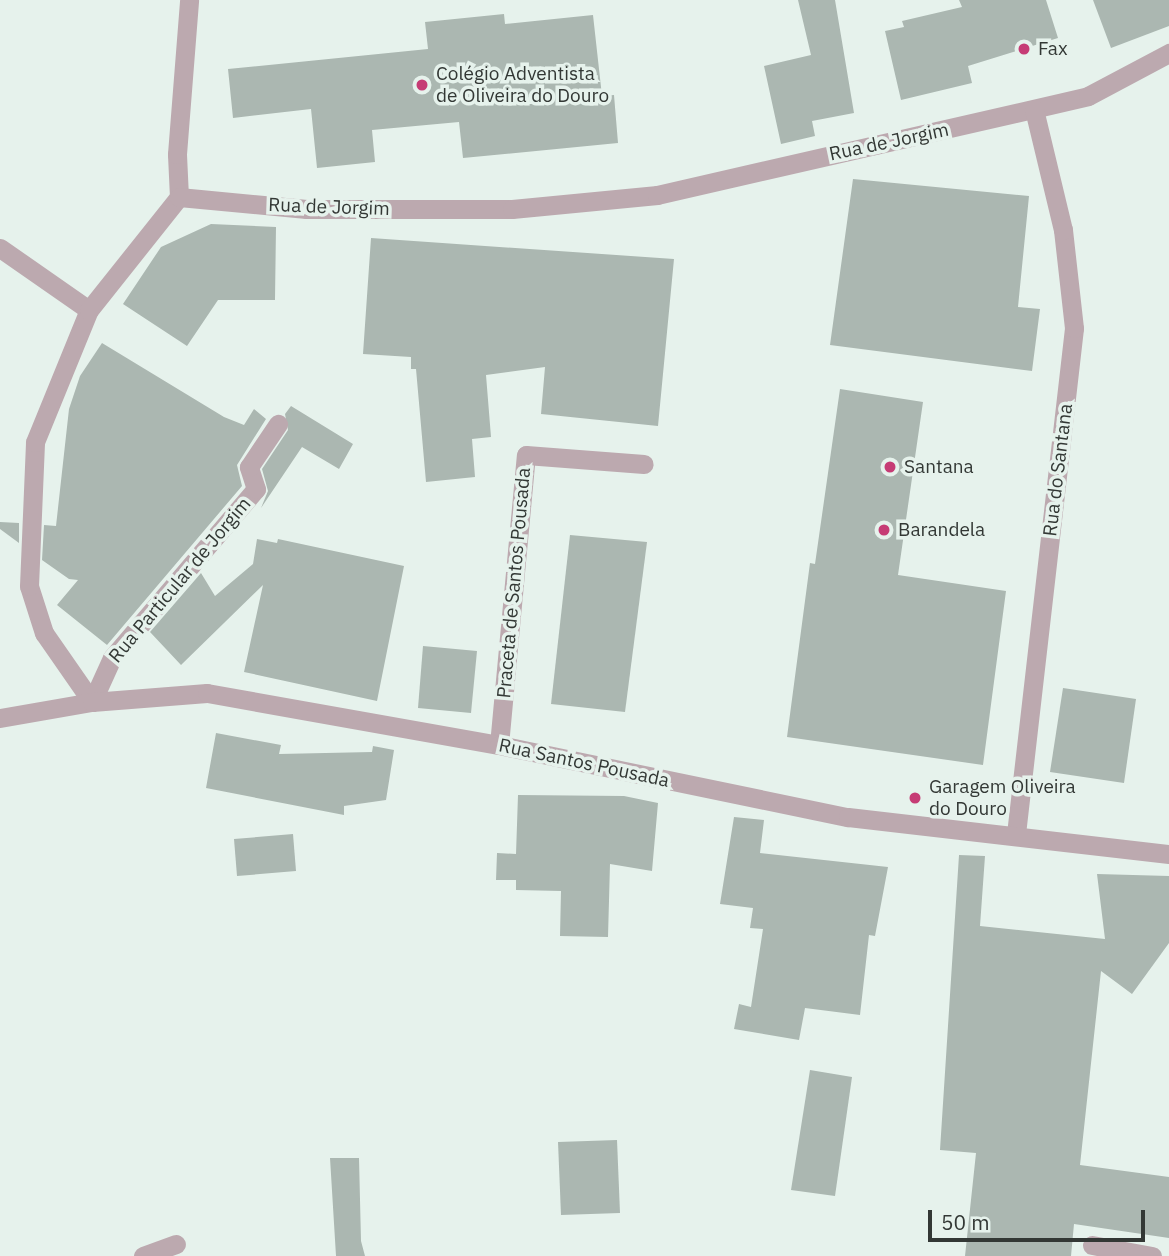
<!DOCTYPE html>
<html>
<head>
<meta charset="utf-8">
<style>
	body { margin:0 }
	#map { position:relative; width:1169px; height:1256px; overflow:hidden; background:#e6f2ec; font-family:"IBM Plex Sans",sans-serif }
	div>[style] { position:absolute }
	.building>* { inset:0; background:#abb7b1 }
	.minor>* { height:19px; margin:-9.5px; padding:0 9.5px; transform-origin:9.5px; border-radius:9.5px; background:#bca9af }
	.tertiary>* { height:19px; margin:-9.5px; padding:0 9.5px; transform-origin:9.5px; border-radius:9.5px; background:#bca9af }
	.dots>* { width:19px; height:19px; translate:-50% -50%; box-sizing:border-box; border:4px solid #e6f2ec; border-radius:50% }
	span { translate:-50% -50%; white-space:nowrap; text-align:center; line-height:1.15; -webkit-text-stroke:7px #e6f2ec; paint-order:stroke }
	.poi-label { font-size:19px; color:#333835 }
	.left { translate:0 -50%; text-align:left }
	.street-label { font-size:19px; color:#333835 }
	.scale { position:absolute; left:928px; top:1210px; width:217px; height:32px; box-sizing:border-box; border:4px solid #333835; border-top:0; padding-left:9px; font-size:21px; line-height:24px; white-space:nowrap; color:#333835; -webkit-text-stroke:5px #e6f2ec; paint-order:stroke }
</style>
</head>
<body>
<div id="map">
	<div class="building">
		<i style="clip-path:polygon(798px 0,835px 0,854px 113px,812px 121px,815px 136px,781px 144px,764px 66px,811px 55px)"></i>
		<i style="clip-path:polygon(959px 0,1046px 0,1058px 38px,968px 66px,972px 83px,901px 100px,885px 31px,904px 27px,902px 21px,962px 7px)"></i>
		<i style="clip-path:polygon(1093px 0,1169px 0,1169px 26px,1111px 48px)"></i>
		<i style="clip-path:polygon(504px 14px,505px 24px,593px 15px,602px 96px,614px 95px,618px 143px,463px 158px,459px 122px,372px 130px,375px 162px,317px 168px,311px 109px,233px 118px,228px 69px,428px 49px,425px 22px)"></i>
		<i style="clip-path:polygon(853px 179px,1029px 196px,1018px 307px,1040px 309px,1032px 371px,830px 345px)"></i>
		<i style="clip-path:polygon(211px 224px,276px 227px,275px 300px,218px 300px,187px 346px,123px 304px,161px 247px)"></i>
		<i style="clip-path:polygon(371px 238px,674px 259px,658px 426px,541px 414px,545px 367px,486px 375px,491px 437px,472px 439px,475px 477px,426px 482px,416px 369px,411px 369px,411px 357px,363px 354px)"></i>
		<i style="clip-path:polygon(102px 343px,224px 417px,244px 425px,254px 409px,266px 419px,237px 465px,242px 486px,107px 645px,57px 605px,78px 580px,69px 579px,42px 560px,44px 525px,56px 526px,69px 409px,80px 376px)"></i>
		<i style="clip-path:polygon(840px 389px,923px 402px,898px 575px,1006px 591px,983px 765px,787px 737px,810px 563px,815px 564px)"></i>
		<i style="clip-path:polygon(291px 406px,353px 444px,339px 469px,302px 447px,261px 508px,268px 491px,262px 469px,288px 430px,285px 414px)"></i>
		<i style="clip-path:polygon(0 522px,19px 523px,19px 543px,0 529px)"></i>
		<i style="clip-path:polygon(570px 535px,647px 542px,625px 712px,551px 704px)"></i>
		<i style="clip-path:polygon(257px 539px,277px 543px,278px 539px,404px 566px,377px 701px,244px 672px,263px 585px,181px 665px,150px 632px,201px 573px,215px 596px,253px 564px)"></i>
		<i style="clip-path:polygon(423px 646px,477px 651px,471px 713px,418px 708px)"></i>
		<i style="clip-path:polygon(1063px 688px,1136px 699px,1124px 783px,1050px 772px)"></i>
		<i style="clip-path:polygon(216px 733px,281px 745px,279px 754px,372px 752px,373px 746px,394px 750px,386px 800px,344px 806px,344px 815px,206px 788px)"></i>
		<i style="clip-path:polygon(518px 795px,624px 796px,658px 803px,652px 871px,610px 864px,608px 937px,560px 936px,561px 891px,516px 890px,516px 880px,496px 880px,497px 853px,516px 854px)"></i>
		<i style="clip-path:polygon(734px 817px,764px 820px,760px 853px,888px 867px,875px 936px,869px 935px,860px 1015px,805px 1008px,799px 1040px,734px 1029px,739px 1004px,751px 1007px,763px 929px,750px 928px,753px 908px,720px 904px)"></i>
		<i style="clip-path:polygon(293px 834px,296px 871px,237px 876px,234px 839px)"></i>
		<i style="clip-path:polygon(959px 855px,985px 856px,980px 926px,1105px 939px,1097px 874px,1169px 876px,1169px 943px,1132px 994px,1101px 971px,1080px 1165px,1169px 1177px,1169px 1238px,1074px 1224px,1071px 1256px,965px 1256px,976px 1153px,940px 1150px)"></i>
		<i style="clip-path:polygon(810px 1070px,852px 1077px,835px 1196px,791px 1190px)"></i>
		<i style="clip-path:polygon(617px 1140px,620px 1213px,561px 1215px,558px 1142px)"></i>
		<i style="clip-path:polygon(330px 1158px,359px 1158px,361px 1241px,365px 1256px,336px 1256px)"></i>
	</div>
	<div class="minor">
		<i style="left:179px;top:197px;width:43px;rotate:-92.7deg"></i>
		<i style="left:177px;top:154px;width:154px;rotate:-85.5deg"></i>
		<i style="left:0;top:248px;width:108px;rotate:34.9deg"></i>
		<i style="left:92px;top:702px;width:84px;rotate:-124.8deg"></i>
		<i style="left:44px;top:633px;width:49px;rotate:-107.7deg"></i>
		<i style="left:29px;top:586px;width:144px;rotate:-87.6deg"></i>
		<i style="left:35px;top:442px;width:143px;rotate:-67.8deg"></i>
		<i style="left:89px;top:310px;width:144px;rotate:-51.5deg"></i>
		<i style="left:179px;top:197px;width:128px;rotate:5.4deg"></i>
		<i style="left:306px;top:209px;width:206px"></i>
		<i style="left:512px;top:209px;width:146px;rotate:-5.5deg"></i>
		<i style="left:657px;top:195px;width:442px;rotate:-12.9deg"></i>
		<i style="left:1088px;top:96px;width:92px;rotate:-28deg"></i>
		<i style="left:92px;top:702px;width:48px;rotate:-65.6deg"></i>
		<i style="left:112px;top:658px;width:222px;rotate:-49.6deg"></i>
		<i style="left:256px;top:489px;width:23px;rotate:-108deg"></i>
		<i style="left:249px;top:467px;width:52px;rotate:-56deg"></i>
		<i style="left:499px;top:745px;width:291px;rotate:-84.7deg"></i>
		<i style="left:526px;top:455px;width:118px;rotate:4.4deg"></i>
		<i style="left:1016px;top:834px;width:509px;rotate:-83.46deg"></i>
		<i style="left:1074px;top:328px;width:99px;rotate:-96.4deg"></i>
		<i style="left:1063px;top:230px;width:124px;rotate:-103.5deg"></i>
		<i style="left:1092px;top:1245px;width:61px;rotate:10.4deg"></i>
		<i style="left:143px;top:1256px;width:35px;rotate:-20deg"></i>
	</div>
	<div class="tertiary">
		<i style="left:0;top:718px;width:93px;rotate:-9.9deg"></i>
		<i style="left:92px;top:702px;width:115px;rotate:-4.5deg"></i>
		<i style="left:207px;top:693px;width:297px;rotate:10.1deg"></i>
		<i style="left:499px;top:745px;width:356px;rotate:11.7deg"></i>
		<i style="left:848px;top:817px;width:323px;rotate:6.6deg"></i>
	</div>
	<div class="dots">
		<i style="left:1024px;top:49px;background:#c63c75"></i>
		<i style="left:422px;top:85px;background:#c63c75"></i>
		<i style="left:890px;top:467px;background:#c63c75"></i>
		<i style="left:884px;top:530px;background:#c63c75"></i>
		<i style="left:915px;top:798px;background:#c63c75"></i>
	</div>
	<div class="poi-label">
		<span class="left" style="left:1038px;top:49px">Fax</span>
		<span class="left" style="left:436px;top:85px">Colégio Adventista<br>de Oliveira do Douro</span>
		<span class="left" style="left:904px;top:467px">Santana</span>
		<span class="left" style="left:898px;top:530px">Barandela</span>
		<span class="left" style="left:929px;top:798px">Garagem Oliveira<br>do Douro</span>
	</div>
	<div class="street-label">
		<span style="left:889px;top:142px;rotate:-12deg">Rua de Jorgim</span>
		<span style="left:329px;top:207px;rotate:2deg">Rua de Jorgim</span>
		<span style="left:1058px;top:470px;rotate:-83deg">Rua do Santana</span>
		<span style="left:180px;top:580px;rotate:-50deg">Rua Particular de Jorgim</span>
		<span style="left:514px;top:583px;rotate:-85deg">Praceta de Santos Pousada</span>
		<span style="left:584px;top:763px;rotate:12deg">Rua Santos Pousada</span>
	</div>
	<div class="scale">50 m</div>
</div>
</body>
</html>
